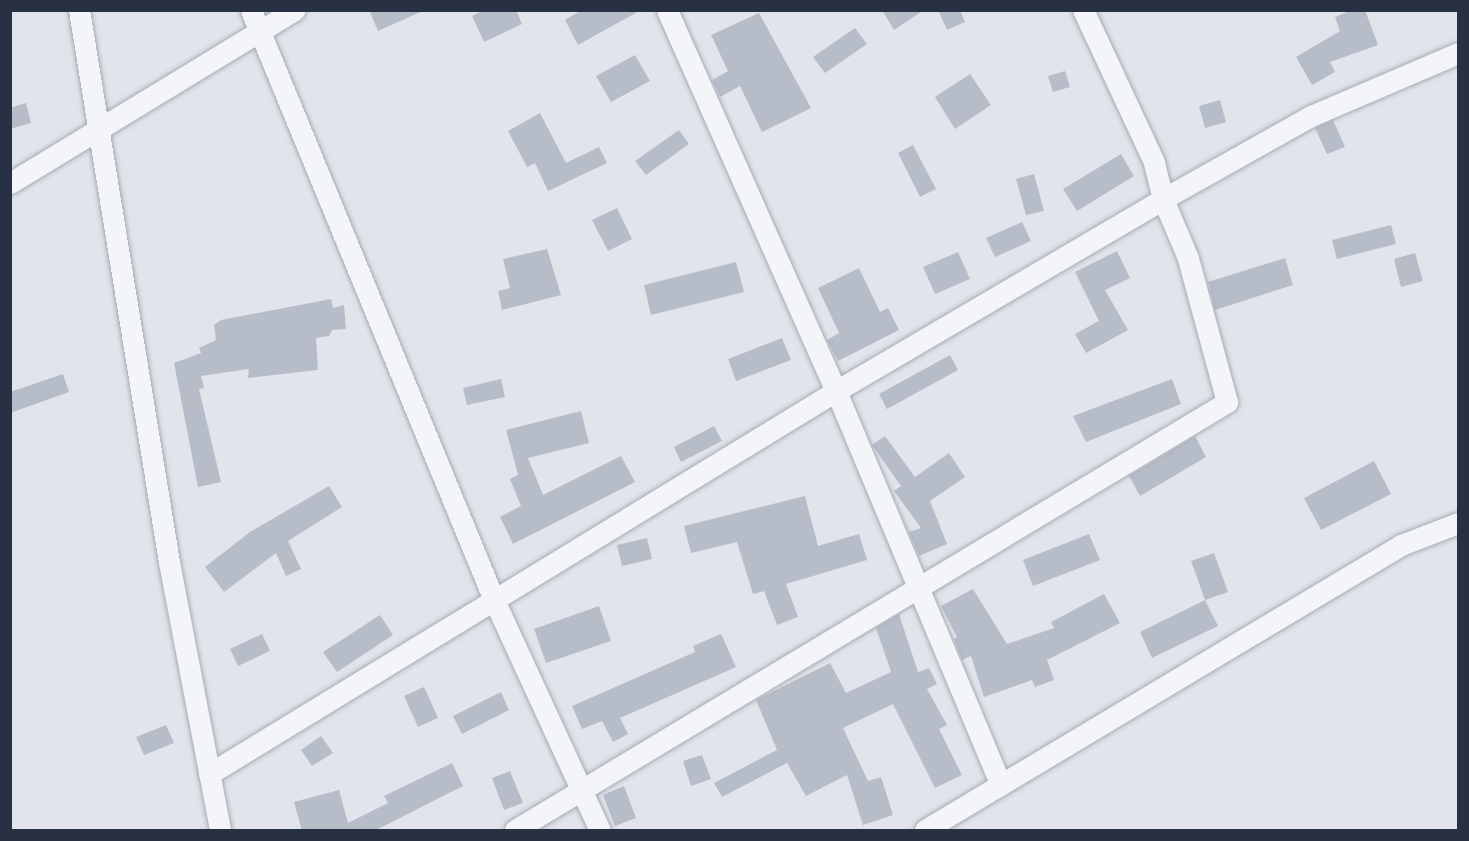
<!DOCTYPE html>
<html>
<head>
<meta charset="utf-8">
<style>
	body { margin:0 }
	#map { position:relative; width:1469px; height:841px; overflow:hidden; background:#e1e4ea; font-family:"IBM Plex Sans",sans-serif }
	div>[style] { position:absolute }
	.building>* { inset:0; background:#b7bdc8 }
	.roads { filter:drop-shadow(0 0 2px #a6abb5) drop-shadow(0 0 2px #a6abb5) }
	.minor>* { height:21px; margin:-10.5px; padding:0 10.5px; transform-origin:10.5px; border-radius:10.5px; background:#f4f5f8 }
	span { translate:-50% -50%; white-space:nowrap; text-align:center; line-height:1.15; -webkit-text-stroke:4.5px #f0f3f7; paint-order:stroke }
	.frame { position:absolute; inset:0; border:12px solid #283143; pointer-events:none }
</style>
</head>
<body>
<div id="map">
	<div class="building">
		<i style="clip-path:polygon(369px 10px,425px 10px,378px 31px)"></i>
		<i style="clip-path:polygon(484px 10px,516px 10px,522px 24px,484px 42px,472px 16px)"></i>
		<i style="clip-path:polygon(582px 10px,641px 10px,578px 45px,565px 20px)"></i>
		<i style="clip-path:polygon(882px 10px,924px 10px,894px 30px)"></i>
		<i style="clip-path:polygon(938px 10px,960px 10px,965px 22px,947px 30px)"></i>
		<i style="clip-path:polygon(1352px 10px,1365px 10px,1378px 45px,1330px 62px,1335px 72px,1312px 85px,1296px 57px,1340px 31px,1335px 17px)"></i>
		<i style="clip-path:polygon(759px 13px,811px 108px,762px 132px,740px 86px,720px 97px,712px 80px,728px 71px,711px 35px)"></i>
		<i style="clip-path:polygon(855px 28px,867px 44px,825px 73px,813px 57px)"></i>
		<i style="clip-path:polygon(635px 55px,650px 81px,611px 102px,596px 76px)"></i>
		<i style="clip-path:polygon(1065px 71px,1070px 87px,1053px 92px,1048px 76px)"></i>
		<i style="clip-path:polygon(970px 74px,991px 105px,955px 129px,935px 97px)"></i>
		<i style="clip-path:polygon(1220px 100px,1226px 122px,1205px 128px,1199px 106px)"></i>
		<i style="clip-path:polygon(26px 103px,31px 123px,10px 129px,10px 108px)"></i>
		<i style="clip-path:polygon(540px 113px,566px 163px,599px 147px,607px 163px,548px 191px,535px 163px,527px 167px,508px 131px)"></i>
		<i style="clip-path:polygon(1333px 120px,1345px 147px,1327px 154px,1315px 128px)"></i>
		<i style="clip-path:polygon(679px 130px,689px 144px,646px 175px,635px 161px)"></i>
		<i style="clip-path:polygon(913px 145px,936px 189px,920px 197px,898px 153px)"></i>
		<i style="clip-path:polygon(1121px 154px,1134px 176px,1077px 211px,1063px 189px)"></i>
		<i style="clip-path:polygon(1034px 174px,1044px 211px,1026px 215px,1016px 179px)"></i>
		<i style="clip-path:polygon(617px 208px,632px 239px,608px 251px,592px 220px)"></i>
		<i style="clip-path:polygon(1022px 222px,1031px 241px,995px 257px,986px 238px)"></i>
		<i style="clip-path:polygon(1391px 225px,1396px 244px,1337px 259px,1332px 240px)"></i>
		<i style="clip-path:polygon(547px 249px,561px 295px,502px 310px,498px 291px,510px 288px,503px 259px)"></i>
		<i style="clip-path:polygon(1117px 251px,1130px 278px,1105px 290px,1128px 330px,1086px 353px,1075px 334px,1099px 321px,1075px 272px)"></i>
		<i style="clip-path:polygon(958px 252px,970px 279px,935px 294px,923px 267px)"></i>
		<i style="clip-path:polygon(1415px 253px,1423px 281px,1401px 287px,1394px 259px)"></i>
		<i style="clip-path:polygon(1285px 258px,1293px 285px,1215px 310px,1208px 282px)"></i>
		<i style="clip-path:polygon(736px 262px,744px 292px,651px 315px,644px 285px)"></i>
		<i style="clip-path:polygon(859px 268px,880px 312px,888px 308px,899px 330px,838px 361px,827px 340px,839px 333px,818px 288px)"></i>
		<i style="clip-path:polygon(331px 299px,333px 308px,344px 305px,346px 329px,332px 330px,329px 336px,316px 338px,318px 370px,248px 378px,249px 369px,201px 376px,204px 388px,199px 389px,221px 482px,198px 487px,174px 363px,201px 353px,199px 348px,216px 340px,214px 325px,221px 320px)"></i>
		<i style="clip-path:polygon(782px 338px,791px 360px,736px 381px,728px 359px)"></i>
		<i style="clip-path:polygon(950px 355px,958px 370px,887px 409px,879px 394px)"></i>
		<i style="clip-path:polygon(63px 374px,69px 392px,10px 413px,10px 392px)"></i>
		<i style="clip-path:polygon(501px 379px,505px 397px,467px 405px,463px 388px)"></i>
		<i style="clip-path:polygon(1172px 379px,1181px 404px,1086px 442px,1073px 416px)"></i>
		<i style="clip-path:polygon(581px 411px,589px 443px,528px 458px,543px 495px,621px 456px,635px 482px,513px 544px,500px 517px,521px 506px,510px 479px,518px 475px,506px 430px)"></i>
		<i style="clip-path:polygon(714px 426px,722px 441px,681px 462px,674px 447px)"></i>
		<i style="clip-path:polygon(885px 436px,915px 477px,949px 453px,965px 477px,930px 501px,947px 544px,919px 556px,909px 532px,921px 528px,894px 491px,901px 486px,872px 445px)"></i>
		<i style="clip-path:polygon(1195px 436px,1206px 457px,1140px 496px,1129px 476px)"></i>
		<i style="clip-path:polygon(1374px 461px,1391px 494px,1321px 530px,1304px 498px)"></i>
		<i style="clip-path:polygon(329px 486px,342px 507px,288px 541px,301px 569px,286px 576px,276px 553px,224px 592px,205px 567px,250px 532px)"></i>
		<i style="clip-path:polygon(805px 496px,818px 546px,859px 534px,867px 560px,786px 584px,798px 617px,777px 625px,764px 591px,753px 594px,737px 542px,691px 553px,684px 526px)"></i>
		<i style="clip-path:polygon(1089px 534px,1100px 560px,1033px 586px,1023px 560px)"></i>
		<i style="clip-path:polygon(647px 538px,652px 559px,622px 566px,617px 545px)"></i>
		<i style="clip-path:polygon(1214px 553px,1228px 592px,1205px 600px,1191px 561px)"></i>
		<i style="clip-path:polygon(973px 589px,1007px 644px,1054px 628px,1051px 622px,1104px 594px,1120px 623px,1047px 660px,1054px 680px,1035px 687px,1032px 680px,984px 697px,971px 656px,962px 660px,954px 639px,957px 637px,941px 606px)"></i>
		<i style="clip-path:polygon(1205px 600px,1218px 626px,1152px 658px,1140px 632px)"></i>
		<i style="clip-path:polygon(599px 606px,611px 641px,546px 663px,534px 629px)"></i>
		<i style="clip-path:polygon(899px 614px,918px 672px,929px 668px,937px 684px,927px 689px,947px 725px,939px 729px,962px 775px,935px 788px,893px 704px,843px 728px,868px 781px,881px 777px,893px 815px,863px 825px,847px 775px,806px 796px,787px 763px,722px 797px,714px 783px,777px 750px,756px 700px,830px 663px,846px 693px,891px 672px,876px 628px)"></i>
		<i style="clip-path:polygon(380px 615px,393px 635px,337px 672px,323px 652px)"></i>
		<i style="clip-path:polygon(262px 634px,270px 651px,238px 666px,230px 649px)"></i>
		<i style="clip-path:polygon(721px 634px,736px 667px,620px 718px,628px 734px,613px 742px,602px 721px,582px 729px,572px 706px,695px 652px,693px 646px)"></i>
		<i style="clip-path:polygon(424px 687px,438px 718px,418px 727px,404px 696px)"></i>
		<i style="clip-path:polygon(501px 692px,509px 710px,462px 734px,453px 716px)"></i>
		<i style="clip-path:polygon(166px 725px,174px 743px,144px 755px,136px 737px)"></i>
		<i style="clip-path:polygon(321px 736px,333px 753px,312px 766px,301px 750px)"></i>
		<i style="clip-path:polygon(702px 755px,711px 779px,691px 786px,683px 761px)"></i>
		<i style="clip-path:polygon(452px 763px,463px 786px,374px 831px,302px 831px,294px 802px,339px 790px,348px 823px,388px 803px,384px 796px)"></i>
		<i style="clip-path:polygon(510px 771px,523px 803px,504px 810px,492px 778px)"></i>
		<i style="clip-path:polygon(624px 786px,636px 818px,615px 826px,603px 795px)"></i>
	</div>
	<div class="roads">
		<div class="minor">
			<i style="left:79px;top:10px;width:559px;rotate:80.74deg"></i>
			<i style="left:169px;top:562px;width:273px;rotate:79.2deg"></i>
			<i style="left:251px;top:10px;width:638px;rotate:67.61deg"></i>
			<i style="left:494px;top:600px;width:253px;rotate:65.3deg"></i>
			<i style="left:667px;top:10px;width:417px;rotate:66.1deg"></i>
			<i style="left:836px;top:391px;width:427px;rotate:67.3deg"></i>
			<i style="left:10px;top:183px;width:333px;rotate:-31.3deg"></i>
			<i style="left:209px;top:774px;width:735px;rotate:-31.42deg"></i>
			<i style="left:836px;top:391px;width:379px;rotate:-30.4deg"></i>
			<i style="left:1163px;top:199px;width:170px;rotate:-29.3deg"></i>
			<i style="left:1311px;top:116px;width:160px;rotate:-23.2deg"></i>
			<i style="left:515px;top:830px;width:831px;rotate:-31.01deg"></i>
			<i style="left:1227px;top:402px;width:149px;rotate:-105.2deg"></i>
			<i style="left:1188px;top:258px;width:64px;rotate:-113deg"></i>
			<i style="left:1163px;top:199px;width:38px;rotate:-104deg"></i>
			<i style="left:1154px;top:162px;width:168px;rotate:-115deg"></i>
			<i style="left:925px;top:830px;width:555px;rotate:-30.91deg"></i>
			<i style="left:1401px;top:545px;width:61px;rotate:-21.1deg"></i>
		</div>
	</div>
	<div class="frame"></div>
</div>
</body>
</html>
